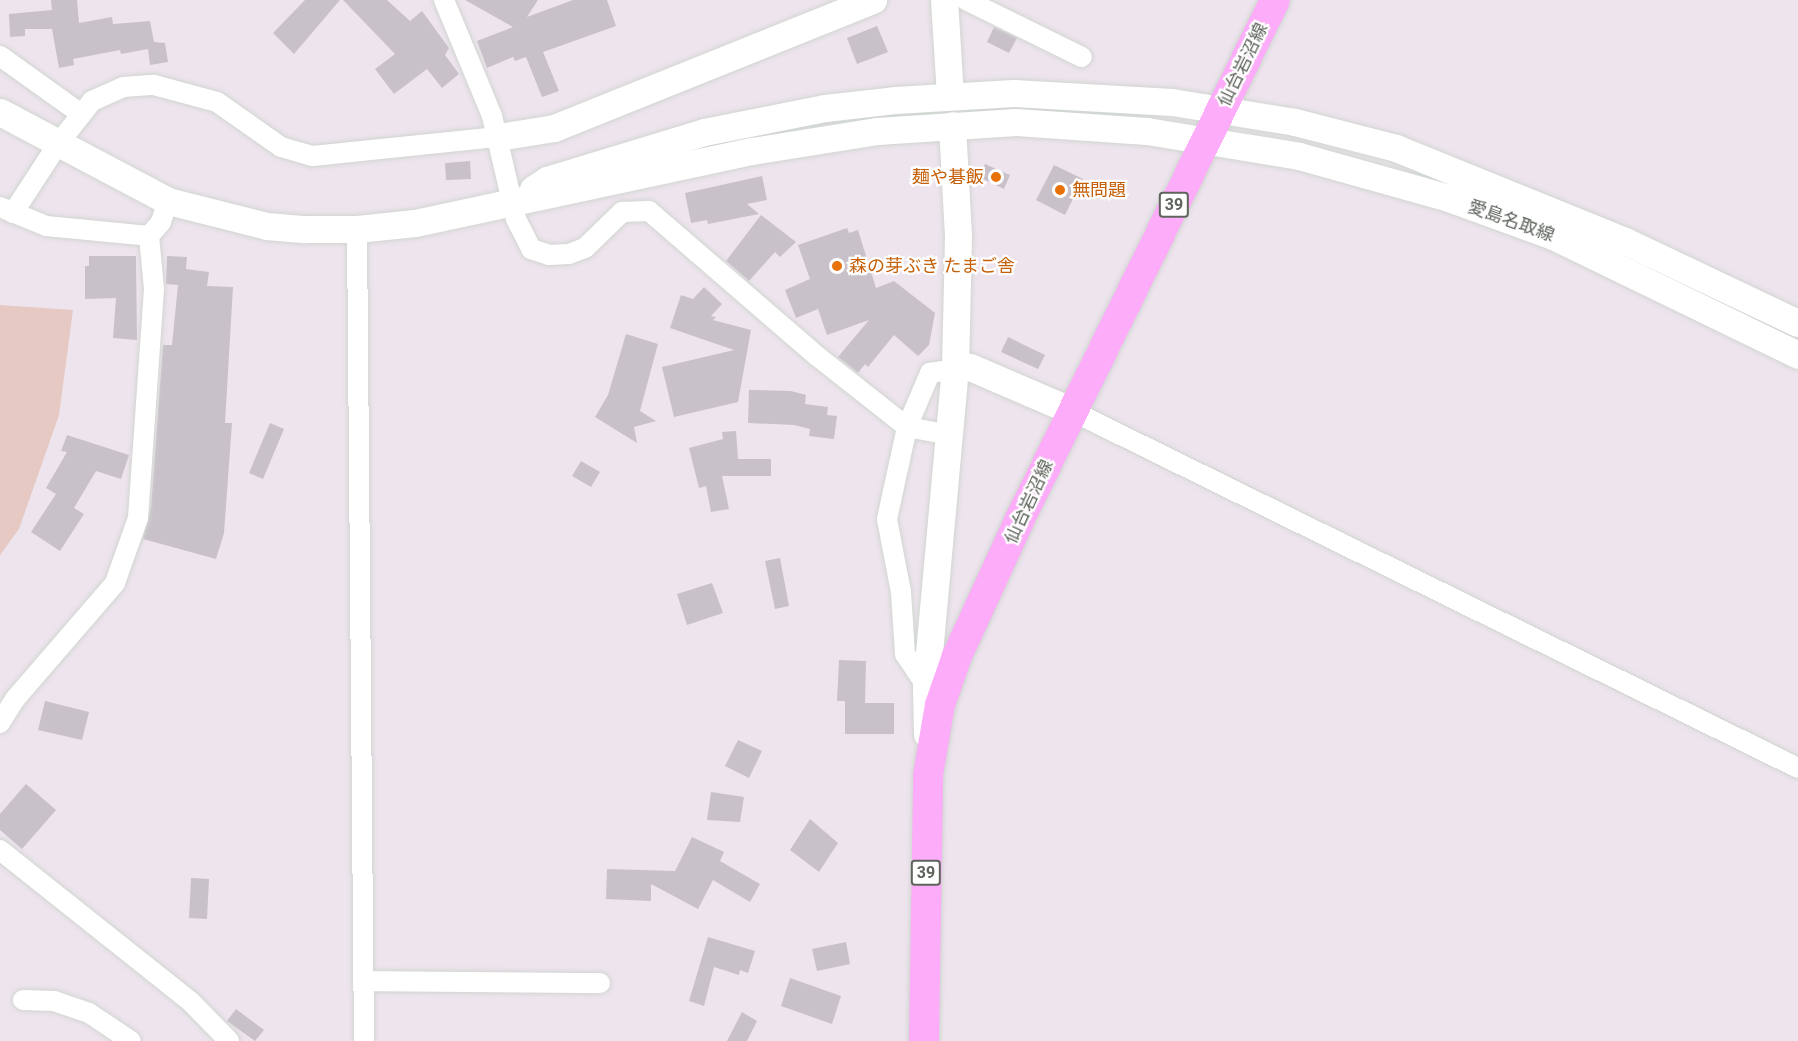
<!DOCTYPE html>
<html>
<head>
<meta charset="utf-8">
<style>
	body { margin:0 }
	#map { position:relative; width:1798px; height:1041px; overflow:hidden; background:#eee4ee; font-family:Roboto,"Noto Sans JP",sans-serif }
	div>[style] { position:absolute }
	.green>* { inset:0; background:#e5c9c2 }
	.building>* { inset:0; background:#c8c1c9 }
	.roads { filter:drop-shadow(0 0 2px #d0d6d0) drop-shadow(0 0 2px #d0d6d0) }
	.street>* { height:20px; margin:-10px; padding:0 10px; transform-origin:10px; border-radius:10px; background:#fff }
	.secondary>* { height:27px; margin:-13.5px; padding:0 13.5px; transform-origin:13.5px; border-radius:13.5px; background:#fff }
	.primary>* { height:30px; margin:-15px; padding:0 15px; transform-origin:15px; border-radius:15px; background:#fcacf8 }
	.dots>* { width:16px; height:16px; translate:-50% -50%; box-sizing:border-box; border:3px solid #fff; border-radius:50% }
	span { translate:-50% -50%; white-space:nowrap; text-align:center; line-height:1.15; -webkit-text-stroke:4.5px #fff; paint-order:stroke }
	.shield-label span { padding:2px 4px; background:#fff; border:2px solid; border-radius:4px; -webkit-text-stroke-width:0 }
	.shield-label { font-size:16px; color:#5e645c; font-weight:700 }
	.street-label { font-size:18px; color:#5e645c }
	.food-label { font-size:18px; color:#c56008 }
	.right { translate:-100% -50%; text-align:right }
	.left { translate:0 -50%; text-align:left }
</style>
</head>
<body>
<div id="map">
	<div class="green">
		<i style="clip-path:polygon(0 305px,73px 310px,59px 415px,19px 529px,0 555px)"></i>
	</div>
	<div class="building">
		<i style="clip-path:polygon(51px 0,77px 0,79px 23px,112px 17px,113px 24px,150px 21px,154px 42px,165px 43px,168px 62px,150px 65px,148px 49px,121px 54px,120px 50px,73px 59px,74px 65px,59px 68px,52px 29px,25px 29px,25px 36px,10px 37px,9px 14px,52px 10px)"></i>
		<i style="clip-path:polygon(305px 0,340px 0,294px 54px,273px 33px)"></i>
		<i style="clip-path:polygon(343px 0,387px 0,410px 21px,422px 11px,449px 48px,445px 55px,459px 74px,442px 88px,427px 69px,394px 94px,375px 69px,395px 54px)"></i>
		<i style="clip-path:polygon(465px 0,538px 0,527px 17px,573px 0,607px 0,616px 26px,543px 52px,559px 91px,542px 97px,526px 57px,515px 61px,513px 57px,487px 68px,477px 41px,513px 27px)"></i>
		<i style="clip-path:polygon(877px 26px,888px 52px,857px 64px,847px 38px)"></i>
		<i style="clip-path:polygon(994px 27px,1017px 38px,1009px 53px,987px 42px)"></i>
		<i style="clip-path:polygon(470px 161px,471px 179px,446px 180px,445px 163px)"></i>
		<i style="clip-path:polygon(985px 164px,1010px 175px,1004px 189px,979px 177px)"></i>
		<i style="clip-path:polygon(1054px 165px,1083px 179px,1065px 215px,1036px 200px)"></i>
		<i style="clip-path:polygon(762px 176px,767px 200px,747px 204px,759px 214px,708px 224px,707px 220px,691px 223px,685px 193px)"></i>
		<i style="clip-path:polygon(761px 215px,796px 242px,780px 257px,775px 252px,749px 281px,726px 261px)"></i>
		<i style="clip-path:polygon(847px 228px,849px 233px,858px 230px,876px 288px,894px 281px,935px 313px,929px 345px,918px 356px,894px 335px,868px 367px,865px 364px,858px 373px,838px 357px,869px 320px,827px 335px,818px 309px,796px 318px,785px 290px,810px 279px,798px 245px)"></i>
		<i style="clip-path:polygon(89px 256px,136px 256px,137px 340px,113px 338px,116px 298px,85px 299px,85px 266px,89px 266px)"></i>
		<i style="clip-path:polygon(167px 256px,187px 257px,186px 269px,209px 272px,207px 286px,233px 287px,225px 423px,232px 423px,224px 533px,216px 559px,143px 539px,151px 508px,163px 345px,172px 345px,178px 285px,166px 284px)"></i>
		<i style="clip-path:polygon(704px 287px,722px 304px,711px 316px,716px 317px,713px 320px,751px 330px,738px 402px,674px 417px,662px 367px,734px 350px,670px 328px,681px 295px,693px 299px)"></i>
		<i style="clip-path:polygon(626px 334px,658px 344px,640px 411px,656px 421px,634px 427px,637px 443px,595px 417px,608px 395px)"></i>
		<i style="clip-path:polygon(1008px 337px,1045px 355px,1038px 369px,1001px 352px)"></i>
		<i style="clip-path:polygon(749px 390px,791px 391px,806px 395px,805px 404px,828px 407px,827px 415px,837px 416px,834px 439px,809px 436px,810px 429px,794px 425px,748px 423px)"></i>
		<i style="clip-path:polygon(270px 423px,284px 429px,263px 479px,249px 473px)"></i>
		<i style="clip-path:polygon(736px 431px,738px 459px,771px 459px,771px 476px,722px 476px,729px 509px,711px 512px,706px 486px,699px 488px,689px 448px,723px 439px,722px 432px)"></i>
		<i style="clip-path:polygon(67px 435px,129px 455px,121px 479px,96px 471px,74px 508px,84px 514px,60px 551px,31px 532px,56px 494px,46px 488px,67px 452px,61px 451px)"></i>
		<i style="clip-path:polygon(581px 461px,600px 472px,591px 487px,572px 476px)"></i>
		<i style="clip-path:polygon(780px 558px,789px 606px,775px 609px,765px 561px)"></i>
		<i style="clip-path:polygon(712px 583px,723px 613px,687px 625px,677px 594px)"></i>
		<i style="clip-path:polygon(839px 660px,866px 661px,865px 703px,894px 703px,894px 734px,845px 734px,845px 701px,837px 701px)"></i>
		<i style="clip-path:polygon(45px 701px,89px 712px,82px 740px,38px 730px)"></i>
		<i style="clip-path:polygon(738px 740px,762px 751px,749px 778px,725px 766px)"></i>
		<i style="clip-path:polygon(26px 784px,56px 810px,22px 849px,0 830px,0 814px)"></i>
		<i style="clip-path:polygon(711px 792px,744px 797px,740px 822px,707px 820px)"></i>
		<i style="clip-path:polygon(810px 819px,838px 843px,819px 872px,790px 850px)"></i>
		<i style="clip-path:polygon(692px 837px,724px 852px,720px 861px,760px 884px,750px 902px,713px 880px,698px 909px,651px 884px,651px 901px,606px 899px,607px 869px,675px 871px)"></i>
		<i style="clip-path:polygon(191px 878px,209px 879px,207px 919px,189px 918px)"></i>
		<i style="clip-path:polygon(708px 937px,755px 951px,748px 973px,740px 970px,739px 975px,714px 967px,704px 1006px,689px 1001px)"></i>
		<i style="clip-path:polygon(846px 942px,850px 964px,817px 971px,812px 949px)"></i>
		<i style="clip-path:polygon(790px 978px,841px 996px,832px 1024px,781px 1006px)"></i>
		<i style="clip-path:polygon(236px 1009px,264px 1030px,255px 1041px,227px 1021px)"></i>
		<i style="clip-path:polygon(742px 1012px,757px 1021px,747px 1041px,727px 1041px)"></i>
	</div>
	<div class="roads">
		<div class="street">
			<i style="left:444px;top:0;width:126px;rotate:67.5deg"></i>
			<i style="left:492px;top:116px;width:106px;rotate:76.9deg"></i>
			<i style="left:516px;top:219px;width:34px;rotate:63deg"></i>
			<i style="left:531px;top:249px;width:19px;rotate:18deg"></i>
			<i style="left:549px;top:255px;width:20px;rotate:-3deg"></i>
			<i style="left:569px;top:254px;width:17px;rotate:-21deg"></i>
			<i style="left:585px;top:248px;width:52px;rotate:-44.2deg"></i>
			<i style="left:622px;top:212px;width:27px;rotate:-2deg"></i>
			<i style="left:649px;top:211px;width:222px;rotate:40.8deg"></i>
			<i style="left:817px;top:356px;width:115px;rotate:38.3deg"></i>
			<i style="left:907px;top:427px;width:45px;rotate:10.3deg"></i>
			<i style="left:966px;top:0;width:129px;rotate:26.2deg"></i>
			<i style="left:0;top:56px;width:100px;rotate:35.6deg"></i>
			<i style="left:0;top:207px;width:50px;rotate:22.4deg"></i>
			<i style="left:46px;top:226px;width:103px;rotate:5.5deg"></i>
			<i style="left:13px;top:213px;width:82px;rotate:-56.9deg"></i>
			<i style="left:58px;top:144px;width:55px;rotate:-51.7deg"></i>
			<i style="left:92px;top:101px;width:34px;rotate:-24deg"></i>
			<i style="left:123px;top:87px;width:31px;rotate:-4deg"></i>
			<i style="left:154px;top:85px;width:65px;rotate:15.1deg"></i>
			<i style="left:217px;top:102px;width:78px;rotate:35.1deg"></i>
			<i style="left:281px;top:147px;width:33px;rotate:16deg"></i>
			<i style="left:313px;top:156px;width:186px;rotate:-5.9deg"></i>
			<i style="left:357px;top:229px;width:812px;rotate:89.51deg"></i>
			<i style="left:1072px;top:411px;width:809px;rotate:26.18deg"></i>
			<i style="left:929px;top:690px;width:43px;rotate:-123.7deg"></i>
			<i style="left:905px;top:654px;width:62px;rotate:-93.7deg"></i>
			<i style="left:901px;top:592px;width:74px;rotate:-100.9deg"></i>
			<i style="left:887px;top:519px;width:94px;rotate:-77.7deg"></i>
			<i style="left:907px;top:427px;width:59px;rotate:-66.9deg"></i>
			<i style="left:930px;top:373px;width:25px;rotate:-9deg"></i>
			<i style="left:0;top:723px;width:28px;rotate:-58deg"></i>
			<i style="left:15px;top:699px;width:153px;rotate:-49.2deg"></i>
			<i style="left:115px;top:583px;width:69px;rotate:-70.5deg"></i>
			<i style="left:138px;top:518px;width:230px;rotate:-86deg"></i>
			<i style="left:154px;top:289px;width:53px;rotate:-95.4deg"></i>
			<i style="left:149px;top:236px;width:18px;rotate:-49deg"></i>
			<i style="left:161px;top:222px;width:22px;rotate:-72deg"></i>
			<i style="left:0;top:850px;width:243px;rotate:38.5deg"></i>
			<i style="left:190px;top:1001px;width:56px;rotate:45.7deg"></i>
			<i style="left:364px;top:981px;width:236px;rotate:0.5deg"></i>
			<i style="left:23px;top:1000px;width:31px;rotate:2deg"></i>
			<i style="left:54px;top:1001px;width:37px;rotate:19deg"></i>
			<i style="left:89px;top:1013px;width:50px;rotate:33.7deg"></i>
		</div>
		<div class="secondary">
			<i style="left:944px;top:0;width:96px;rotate:86.4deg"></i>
			<i style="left:0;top:112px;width:190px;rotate:27.9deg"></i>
			<i style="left:168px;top:201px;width:102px;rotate:14.2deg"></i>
			<i style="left:267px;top:226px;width:38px;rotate:5deg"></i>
			<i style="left:305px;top:229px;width:52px"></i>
			<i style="left:357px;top:229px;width:58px;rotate:-5.9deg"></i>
			<i style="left:415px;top:223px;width:345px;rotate:-12.1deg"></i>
			<i style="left:752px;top:151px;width:127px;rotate:-9.1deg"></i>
			<i style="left:877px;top:131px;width:139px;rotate:-3.7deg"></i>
			<i style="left:1016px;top:122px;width:131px;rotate:3.9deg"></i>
			<i style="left:1147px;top:131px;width:154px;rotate:9.3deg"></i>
			<i style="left:1299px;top:156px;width:153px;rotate:15.6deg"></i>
			<i style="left:1446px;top:197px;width:114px;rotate:20deg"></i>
			<i style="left:1553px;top:236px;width:272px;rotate:25.9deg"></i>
			<i style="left:498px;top:137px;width:57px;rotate:-9.1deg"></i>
			<i style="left:554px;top:128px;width:344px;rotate:-21.9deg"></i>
			<i style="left:533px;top:189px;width:17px;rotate:-33deg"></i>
			<i style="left:547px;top:180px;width:164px;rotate:-17deg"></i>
			<i style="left:704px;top:132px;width:123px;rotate:-11.2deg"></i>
			<i style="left:825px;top:108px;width:70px;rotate:-6.5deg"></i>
			<i style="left:895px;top:100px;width:119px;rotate:-3.4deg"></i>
			<i style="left:1014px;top:93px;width:158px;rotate:3.3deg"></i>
			<i style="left:1172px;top:102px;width:125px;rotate:9.2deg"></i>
			<i style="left:1295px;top:122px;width:104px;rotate:14.4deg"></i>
			<i style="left:1396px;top:148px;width:247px;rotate:22.1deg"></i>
			<i style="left:1625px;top:241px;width:191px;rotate:25.4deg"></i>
			<i style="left:955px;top:369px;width:15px;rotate:-8deg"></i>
			<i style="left:970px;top:367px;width:111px;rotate:23.3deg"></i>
			<i style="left:927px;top:734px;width:48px;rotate:-91.2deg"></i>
			<i style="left:926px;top:686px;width:318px;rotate:-84.8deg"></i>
			<i style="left:955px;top:369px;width:133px;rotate:-88.7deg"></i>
			<i style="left:958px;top:236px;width:111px;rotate:-93.1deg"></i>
		</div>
		<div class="primary">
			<i style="left:924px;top:1041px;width:266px;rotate:-89.1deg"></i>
			<i style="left:928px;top:775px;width:71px;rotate:-80.3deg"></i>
			<i style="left:940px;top:705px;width:52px;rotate:-70.9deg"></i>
			<i style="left:957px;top:656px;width:149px;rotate:-65.3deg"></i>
			<i style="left:1019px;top:521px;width:580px;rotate:-63.83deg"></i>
		</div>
	</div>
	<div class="dots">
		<i style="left:996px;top:177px;background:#e8710a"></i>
		<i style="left:1060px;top:190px;background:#e8710a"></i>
		<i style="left:837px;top:266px;background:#e8710a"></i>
	</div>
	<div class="shield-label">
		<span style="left:1174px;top:205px">39</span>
		<span style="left:926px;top:873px">39</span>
	</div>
	<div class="street-label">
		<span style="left:1243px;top:65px;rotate:-64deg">仙台岩沼線</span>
		<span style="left:1511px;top:221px;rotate:20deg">愛島名取線</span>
		<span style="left:1029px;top:502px;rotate:-65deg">仙台岩沼線</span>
	</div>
	<div class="food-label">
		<span class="right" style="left:984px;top:177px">麺や碁飯</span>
		<span class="left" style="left:1072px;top:190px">無問題</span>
		<span class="left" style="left:849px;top:266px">森の芽ぶき たまご舎</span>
	</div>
</div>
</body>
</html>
